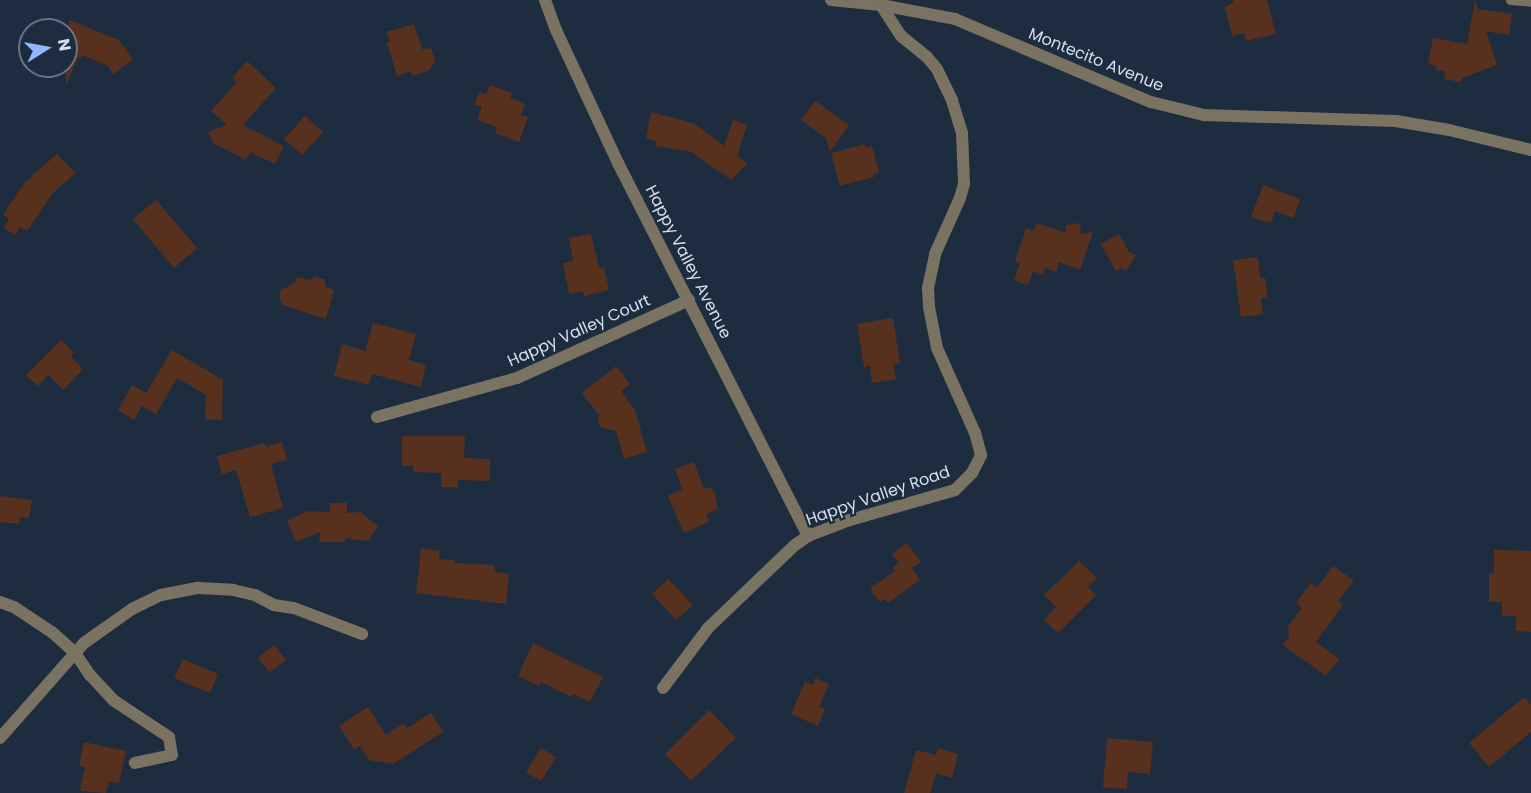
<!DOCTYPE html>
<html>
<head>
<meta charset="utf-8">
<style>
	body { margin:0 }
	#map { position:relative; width:1531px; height:793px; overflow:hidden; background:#1e2c40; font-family:Poppins,sans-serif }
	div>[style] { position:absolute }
	.building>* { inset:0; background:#57311d }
	.service>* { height:9px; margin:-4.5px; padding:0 4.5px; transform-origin:4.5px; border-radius:4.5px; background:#7a7361 }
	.minor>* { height:12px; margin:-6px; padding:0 6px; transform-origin:6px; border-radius:6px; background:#7a7361 }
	span { translate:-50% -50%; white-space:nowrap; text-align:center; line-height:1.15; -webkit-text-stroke:4.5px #1e2c40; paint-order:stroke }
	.street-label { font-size:16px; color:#d6dfed }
	.north { position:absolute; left:18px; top:18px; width:60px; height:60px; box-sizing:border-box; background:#1e2c40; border:2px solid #687485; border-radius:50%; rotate:79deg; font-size:16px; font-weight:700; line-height:24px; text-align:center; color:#d6dfed }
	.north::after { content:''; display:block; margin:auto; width:21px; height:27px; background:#92b7fd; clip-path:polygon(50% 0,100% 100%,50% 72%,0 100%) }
</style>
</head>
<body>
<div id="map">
	<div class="building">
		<i style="clip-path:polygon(1233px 0,1267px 0,1276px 34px,1246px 41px,1244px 33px,1232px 36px,1225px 7px,1233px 3px)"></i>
		<i style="clip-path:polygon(1475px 0,1478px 9px,1512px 14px,1509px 35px,1486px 31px,1497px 65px,1462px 78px,1461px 82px,1444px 79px,1446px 71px,1436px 70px,1437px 66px,1428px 64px,1433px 38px,1467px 44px)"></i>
		<i style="clip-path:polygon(70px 20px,119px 40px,133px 60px,113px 74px,108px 66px,82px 55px,81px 58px,78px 57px,66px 85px,66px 31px)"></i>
		<i style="clip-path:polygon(414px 24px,423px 50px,431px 48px,435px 61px,430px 70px,412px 76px,411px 71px,397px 76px,387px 43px,390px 42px,386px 32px)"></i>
		<i style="clip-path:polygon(247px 61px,276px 88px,243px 125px,284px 146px,275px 164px,250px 152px,246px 160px,213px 143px,208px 132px,227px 125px,211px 111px,237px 82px,232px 78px)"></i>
		<i style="clip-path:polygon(490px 85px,512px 93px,510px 98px,525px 104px,521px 115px,528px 117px,519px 142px,495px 133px,497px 127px,477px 120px,482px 107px,475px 105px,479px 92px,486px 94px)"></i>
		<i style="clip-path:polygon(815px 101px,849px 125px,830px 152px,826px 138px,801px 120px)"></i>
		<i style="clip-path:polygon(651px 112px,695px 124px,724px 146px,733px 120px,747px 125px,737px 156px,747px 164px,731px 180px,692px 152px,656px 146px,656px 141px,646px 138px)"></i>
		<i style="clip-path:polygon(305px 116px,323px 132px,302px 155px,284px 139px)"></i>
		<i style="clip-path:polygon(865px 144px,866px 148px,872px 146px,879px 172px,873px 174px,874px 177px,840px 186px,831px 153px)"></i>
		<i style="clip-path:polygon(57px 154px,75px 173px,53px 193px,27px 231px,20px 227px,15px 235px,4px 228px,9px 219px,3px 215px,24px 183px)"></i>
		<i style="clip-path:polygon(1263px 185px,1300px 199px,1294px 218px,1275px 211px,1271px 223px,1251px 217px)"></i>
		<i style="clip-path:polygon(156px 200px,197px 248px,174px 268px,133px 219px)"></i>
		<i style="clip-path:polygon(1037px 223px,1066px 233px,1066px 225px,1080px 223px,1081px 234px,1093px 232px,1080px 270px,1059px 262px,1056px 272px,1045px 268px,1043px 275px,1033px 271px,1028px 285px,1014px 280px,1020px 263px,1015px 262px,1026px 228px,1034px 231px)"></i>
		<i style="clip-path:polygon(591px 234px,599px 268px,604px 267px,609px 290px,584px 296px,583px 291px,569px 294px,563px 263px,573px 261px,569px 238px)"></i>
		<i style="clip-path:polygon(1119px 234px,1129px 252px,1136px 255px,1126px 271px,1121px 268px,1116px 271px,1101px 244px)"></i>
		<i style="clip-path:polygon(1258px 257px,1260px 278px,1265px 278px,1267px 297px,1261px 298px,1263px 314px,1241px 317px,1233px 260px)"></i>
		<i style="clip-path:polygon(297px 277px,310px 280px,316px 277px,324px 279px,326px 287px,334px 290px,326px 319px,283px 305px,279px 297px,281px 290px,295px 283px)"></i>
		<i style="clip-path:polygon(893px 318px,900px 363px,893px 364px,896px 379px,872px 383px,870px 366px,864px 367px,857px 324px)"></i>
		<i style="clip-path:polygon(373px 323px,416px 334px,409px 360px,426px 365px,421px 387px,372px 374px,369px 385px,334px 376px,342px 344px,365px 351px)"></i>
		<i style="clip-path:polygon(61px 340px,74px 353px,71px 357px,83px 369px,63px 390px,48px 375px,38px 386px,26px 375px)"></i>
		<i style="clip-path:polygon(172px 350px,223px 380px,222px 420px,205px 419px,206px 395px,177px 378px,156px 414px,142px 406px,134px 420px,118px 410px,132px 385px,146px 393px)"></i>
		<i style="clip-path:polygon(616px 366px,630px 384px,621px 391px,635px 410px,647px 452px,624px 459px,616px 431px,602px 428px,598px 423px,599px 415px,582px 393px)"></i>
		<i style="clip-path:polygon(402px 436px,465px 436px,464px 458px,490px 459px,490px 481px,458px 480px,458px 487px,441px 487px,441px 473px,413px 472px,414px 466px,402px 466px)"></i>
		<i style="clip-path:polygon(282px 442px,287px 460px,271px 464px,283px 508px,250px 517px,236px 470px,222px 474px,217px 456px,264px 443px,267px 447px)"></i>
		<i style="clip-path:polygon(694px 462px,704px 489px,711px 487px,715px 493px,718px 509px,706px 514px,709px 522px,684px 533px,668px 496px,682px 489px,675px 469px)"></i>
		<i style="clip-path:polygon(0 496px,32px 500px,29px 518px,20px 517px,19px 524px,0 522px)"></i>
		<i style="clip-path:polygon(330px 503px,347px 503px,347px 513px,360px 512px,378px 526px,368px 541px,345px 538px,345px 542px,319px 542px,320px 532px,296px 542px,287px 521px,307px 511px,330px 512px)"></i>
		<i style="clip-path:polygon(907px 543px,921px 562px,912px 568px,920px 580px,888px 603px,885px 599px,880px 602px,870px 589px,895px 571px,893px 567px,899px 563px,892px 554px)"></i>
		<i style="clip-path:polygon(421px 548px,440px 551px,439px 559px,454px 560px,456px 563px,494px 565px,495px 572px,509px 574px,506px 604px,416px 593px)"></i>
		<i style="clip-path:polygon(1494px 550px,1531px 551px,1531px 632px,1516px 631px,1516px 616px,1502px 616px,1502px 602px,1489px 602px,1489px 573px,1494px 573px)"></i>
		<i style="clip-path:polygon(1079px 561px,1097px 578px,1088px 587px,1096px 595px,1058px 633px,1044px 620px,1056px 607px,1044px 595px)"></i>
		<i style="clip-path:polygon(1333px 566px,1354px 581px,1338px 601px,1343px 605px,1316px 642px,1339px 659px,1326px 676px,1283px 645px,1289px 636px,1288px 626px,1302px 608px,1296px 603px,1311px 583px,1317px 588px)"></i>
		<i style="clip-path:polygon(668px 579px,693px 605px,676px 620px,652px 594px)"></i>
		<i style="clip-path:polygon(533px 643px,603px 677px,590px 702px,573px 694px,571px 697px,541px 682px,539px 686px,518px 676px)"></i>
		<i style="clip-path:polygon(274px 645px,286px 660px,270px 672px,258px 658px)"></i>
		<i style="clip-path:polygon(183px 659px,218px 674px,210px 693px,174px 678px)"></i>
		<i style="clip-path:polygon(815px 678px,829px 684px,819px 707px,825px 709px,818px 726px,791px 714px,805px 682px,813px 685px)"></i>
		<i style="clip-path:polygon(1524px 697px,1531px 705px,1531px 732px,1489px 767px,1469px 743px)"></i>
		<i style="clip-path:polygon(368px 707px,386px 735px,403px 724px,407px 728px,431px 713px,443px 732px,393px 764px,369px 760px,360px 746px,354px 749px,339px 726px)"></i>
		<i style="clip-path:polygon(709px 710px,736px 738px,691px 781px,665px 754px)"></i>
		<i style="clip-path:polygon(1107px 738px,1153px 742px,1150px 774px,1128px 772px,1127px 789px,1103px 787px)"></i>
		<i style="clip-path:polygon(84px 742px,126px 751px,119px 783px,109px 781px,106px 793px,80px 791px,85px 767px,79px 766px)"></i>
		<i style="clip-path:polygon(541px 748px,556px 757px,541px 781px,526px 772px)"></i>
		<i style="clip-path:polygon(938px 748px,958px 754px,952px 778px,936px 773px,930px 793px,904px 793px,916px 750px,936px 755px)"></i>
	</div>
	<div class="service">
		<i style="left:1510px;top:0;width:21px;rotate:5deg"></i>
	</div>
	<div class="minor">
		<i style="left:545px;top:0;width:32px;rotate:70deg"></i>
		<i style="left:556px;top:30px;width:147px;rotate:65deg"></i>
		<i style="left:618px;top:163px;width:419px;rotate:63deg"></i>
		<i style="left:831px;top:0;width:50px;rotate:5.7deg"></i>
		<i style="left:881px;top:5px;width:75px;rotate:10.7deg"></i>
		<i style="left:955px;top:19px;width:213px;rotate:23deg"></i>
		<i style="left:1151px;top:102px;width:55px;rotate:13.8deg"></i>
		<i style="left:1204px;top:115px;width:192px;rotate:1.8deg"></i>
		<i style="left:1396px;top:121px;width:54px;rotate:9.6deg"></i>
		<i style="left:1449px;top:130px;width:84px;rotate:13.7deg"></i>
		<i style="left:377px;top:417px;width:145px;rotate:-15.6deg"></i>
		<i style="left:517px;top:378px;width:189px;rotate:-24.4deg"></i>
		<i style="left:0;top:602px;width:15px;rotate:20deg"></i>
		<i style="left:14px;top:607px;width:47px;rotate:33.7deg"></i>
		<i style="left:53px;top:633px;width:30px;rotate:42deg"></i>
		<i style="left:75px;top:653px;width:27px;rotate:56deg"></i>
		<i style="left:90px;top:675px;width:34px;rotate:47deg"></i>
		<i style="left:113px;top:700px;width:67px;rotate:33.5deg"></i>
		<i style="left:169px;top:737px;width:18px;rotate:81deg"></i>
		<i style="left:172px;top:755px;width:38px;rotate:168deg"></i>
		<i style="left:663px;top:688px;width:75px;rotate:-53.1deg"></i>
		<i style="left:708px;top:628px;width:120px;rotate:-43.7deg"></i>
		<i style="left:795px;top:545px;width:16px;rotate:-35deg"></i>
		<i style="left:808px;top:536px;width:45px;rotate:-20.9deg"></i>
		<i style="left:850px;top:520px;width:109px;rotate:-15.9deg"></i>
		<i style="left:955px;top:490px;width:24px;rotate:-45deg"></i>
		<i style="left:972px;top:473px;width:20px;rotate:-63deg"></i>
		<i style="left:981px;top:455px;width:23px;rotate:-105deg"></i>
		<i style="left:975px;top:433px;width:93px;rotate:-114.1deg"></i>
		<i style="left:937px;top:348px;width:42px;rotate:-101deg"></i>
		<i style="left:929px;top:307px;width:19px;rotate:-93deg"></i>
		<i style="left:928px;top:288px;width:35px;rotate:-78deg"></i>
		<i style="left:935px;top:254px;width:61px;rotate:-65.9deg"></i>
		<i style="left:960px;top:198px;width:15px;rotate:-74deg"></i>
		<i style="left:964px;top:184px;width:51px;rotate:-92.2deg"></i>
		<i style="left:962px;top:133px;width:34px;rotate:-107deg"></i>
		<i style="left:952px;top:100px;width:34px;rotate:-116deg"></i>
		<i style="left:937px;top:69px;width:16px;rotate:-130deg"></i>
		<i style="left:927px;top:57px;width:33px;rotate:-141deg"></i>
		<i style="left:901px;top:36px;width:37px;rotate:-123deg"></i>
		<i style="left:0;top:738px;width:127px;rotate:-48.5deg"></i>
		<i style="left:84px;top:643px;width:59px;rotate:-35.3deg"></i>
		<i style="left:132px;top:609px;width:32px;rotate:-26deg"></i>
		<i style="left:161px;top:595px;width:38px;rotate:-11deg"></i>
		<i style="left:198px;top:588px;width:35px;rotate:3deg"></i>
		<i style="left:233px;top:590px;width:23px;rotate:13deg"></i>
		<i style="left:255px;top:595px;width:21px;rotate:28deg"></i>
		<i style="left:274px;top:605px;width:20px;rotate:9deg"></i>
		<i style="left:294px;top:608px;width:73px;rotate:20.9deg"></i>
	</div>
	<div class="street-label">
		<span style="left:1096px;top:60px;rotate:22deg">Montecito Avenue</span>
		<span style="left:688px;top:262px;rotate:63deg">Happy Valley Avenue</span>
		<span style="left:579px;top:331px;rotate:-24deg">Happy Valley Court</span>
		<span style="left:878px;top:496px;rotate:-19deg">Happy Valley Road</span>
	</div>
	<div class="north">N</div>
</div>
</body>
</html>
